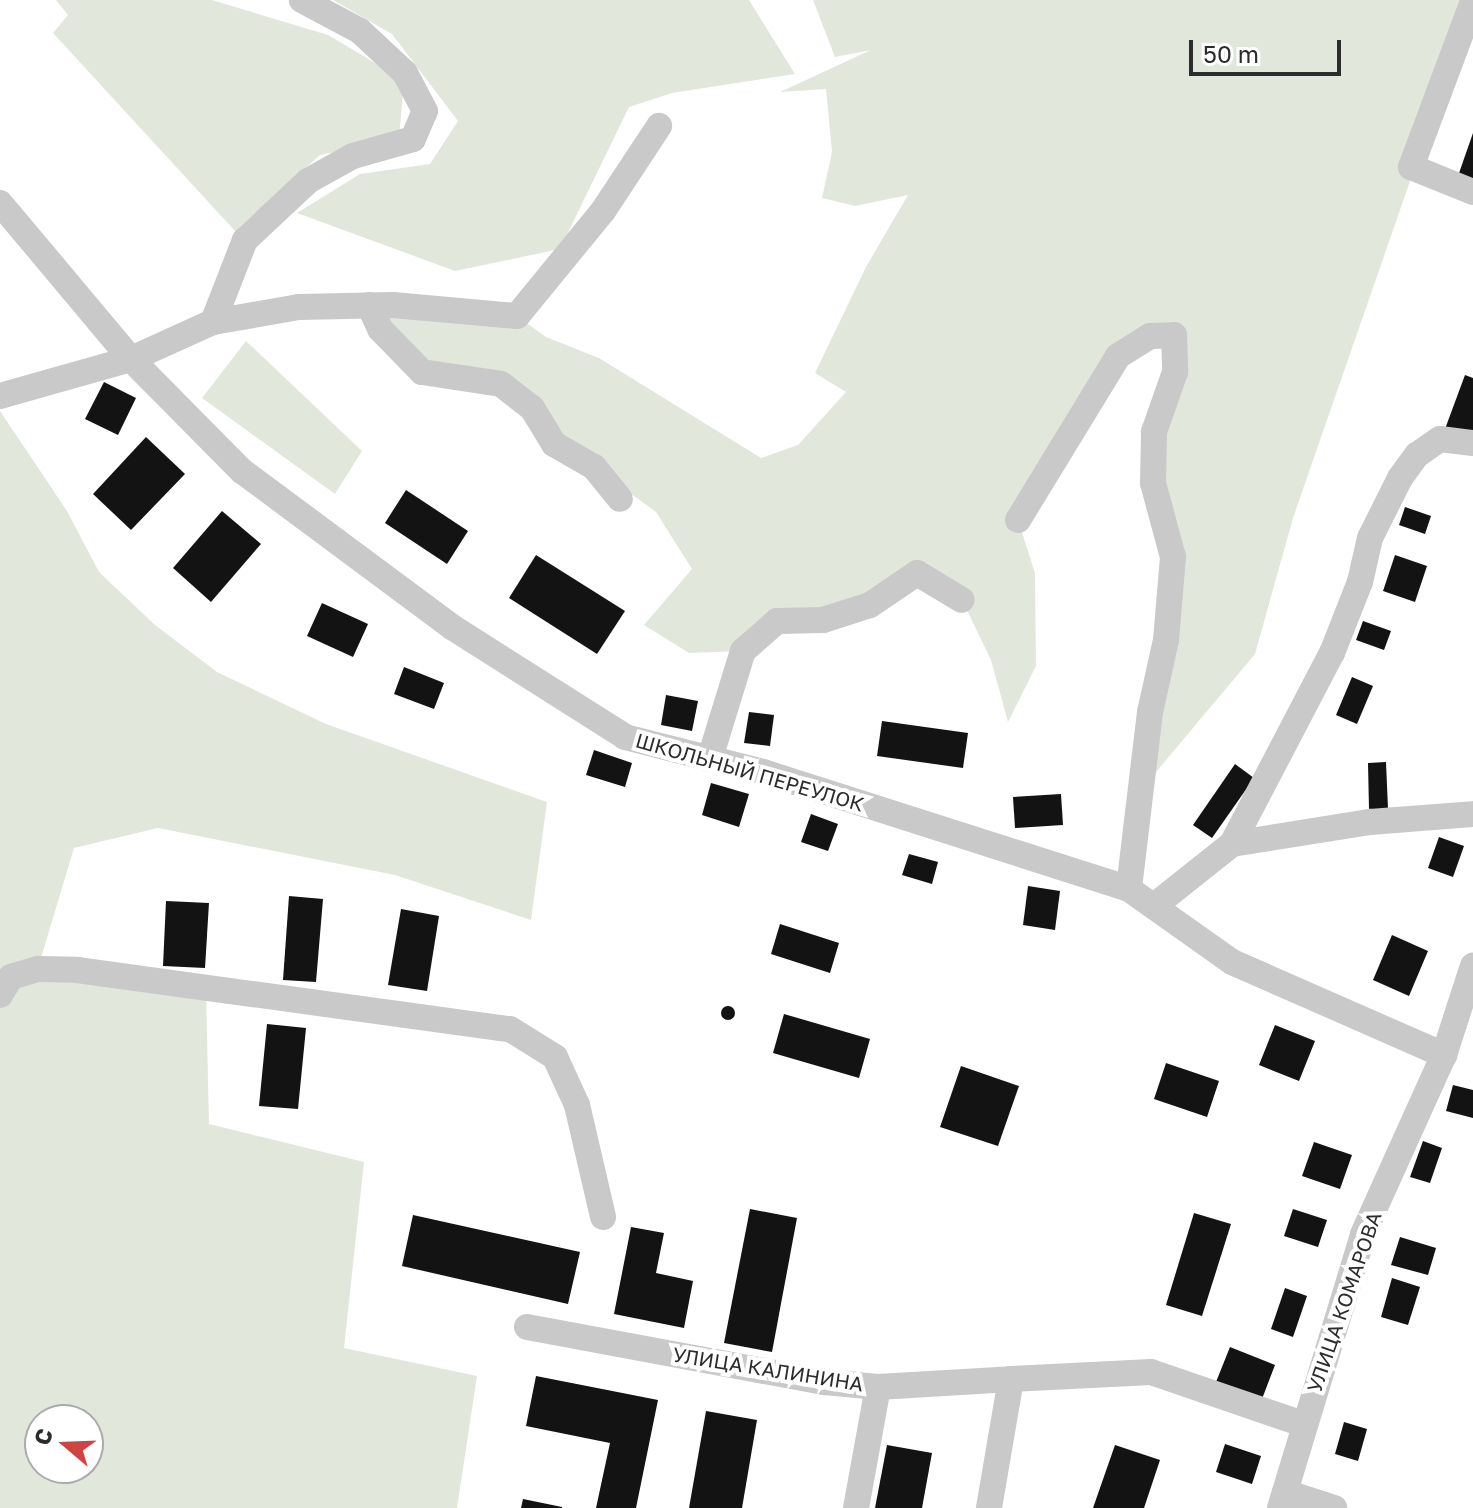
<!DOCTYPE html>
<html>
<head>
<meta charset="utf-8">
<style>
	body { margin:0 }
	#map { position:relative; width:1473px; height:1508px; overflow:hidden; background:#fff; font-family:"Golos Text",sans-serif }
	div>[style] { position:absolute }
	.green>* { inset:0; background:#e1e8db }
	.building>* { inset:0; background:#131313 }
	.round { border-radius:50% }
	.minor>* { height:26px; margin:-13px; padding:0 13px; transform-origin:13px; border-radius:13px; background:#c9c9c9 }
	span { translate:-50% -50%; white-space:nowrap; text-align:center; line-height:1.15; -webkit-text-stroke:8px #fff; paint-order:stroke }
	.street-label { font-size:20px; color:#2c2c2c }
	.north { position:absolute; left:24px; top:1404px; width:80px; height:80px; box-sizing:border-box; background:#fff; border:2px solid #ababab; border-radius:50%; rotate:289deg; font-size:22px; font-weight:700; line-height:32px; text-align:center; color:#2c2c2c }
	.north::after { content:''; display:block; margin:auto; width:28px; height:36px; background:#ce4443; clip-path:polygon(50% 0,100% 100%,50% 72%,0 100%) }
	.scale { position:absolute; left:1189px; top:40px; width:152px; height:36px; box-sizing:border-box; border:4px solid #2c2c2c; border-top:0; padding-left:10px; font-size:24px; line-height:28px; white-space:nowrap; color:#2c2c2c; -webkit-text-stroke:6px #fff; paint-order:stroke }
</style>
</head>
<body>
<div id="map">
	<div class="green">
		<i style="clip-path:polygon(56px 0,212px 0,328px 35px,404px 80px,399px 139px,320px 155px,235px 231px,53px 33px,68px 15px)"></i>
		<i style="clip-path:polygon(333px 0,749px 0,795px 74px,672px 93px,629px 107px,560px 249px,455px 271px,297px 213px,360px 174px,430px 164px,458px 121px,392px 34px)"></i>
		<i style="clip-path:polygon(813px 0,1473px 0,1293px 518px,1255px 654px,1141px 790px,1173px 557px,1153px 483px,1174px 335px,1118px 356px,1018px 520px,1035px 573px,1036px 666px,1008px 722px,991px 660px,962px 600px,917px 574px,870px 605px,777px 621px,743px 651px,689px 653px,644px 625px,692px 569px,656px 512px,594px 467px,532px 408px,422px 372px,380px 329px,393px 305px,517px 316px,546px 337px,599px 358px,761px 458px,798px 445px,846px 392px,815px 373px,866px 267px,908px 195px,855px 206px,822px 198px,832px 152px,826px 89px,780px 92px,871px 50px,835px 57px)"></i>
		<i style="clip-path:polygon(246px 341px,362px 451px,335px 494px,202px 398px)"></i>
		<i style="clip-path:polygon(evenodd,0 411px,67px 511px,99px 572px,155px 625px,217px 672px,326px 724px,547px 802px,531px 920px,395px 875px,158px 828px,74px 848px,38px 968px,206px 991px,209px 1124px,364px 1162px,344px 1348px,477px 1376px,457px 1508px,0 1508px,0 411px,40px 1420px,88px 1420px,88px 1468px,40px 1468px,40px 1420px)"></i>
	</div>
	<div class="building">
		<i style="clip-path:polygon(1473px 133px,1473px 182px,1458px 176px)"></i>
		<i style="clip-path:polygon(1465px 375px,1473px 378px,1473px 437px,1445px 429px)"></i>
		<i style="clip-path:polygon(104px 382px,136px 398px,118px 435px,85px 419px)"></i>
		<i style="clip-path:polygon(146px 437px,185px 474px,131px 530px,93px 494px)"></i>
		<i style="clip-path:polygon(406px 490px,468px 531px,447px 564px,385px 523px)"></i>
		<i style="clip-path:polygon(1405px 507px,1431px 516px,1425px 534px,1399px 525px)"></i>
		<i style="clip-path:polygon(222px 511px,261px 544px,211px 602px,173px 568px)"></i>
		<i style="clip-path:polygon(536px 555px,625px 611px,597px 654px,509px 598px)"></i>
		<i style="clip-path:polygon(1395px 555px,1427px 566px,1415px 602px,1383px 591px)"></i>
		<i style="clip-path:polygon(322px 603px,368px 624px,353px 657px,307px 636px)"></i>
		<i style="clip-path:polygon(1363px 621px,1391px 631px,1384px 650px,1356px 640px)"></i>
		<i style="clip-path:polygon(404px 667px,444px 683px,434px 709px,394px 694px)"></i>
		<i style="clip-path:polygon(1352px 677px,1373px 686px,1357px 724px,1336px 715px)"></i>
		<i style="clip-path:polygon(666px 695px,698px 701px,692px 731px,661px 725px)"></i>
		<i style="clip-path:polygon(749px 712px,774px 715px,770px 746px,744px 743px)"></i>
		<i style="clip-path:polygon(882px 721px,968px 733px,963px 768px,877px 756px)"></i>
		<i style="clip-path:polygon(594px 750px,632px 763px,625px 787px,586px 775px)"></i>
		<i style="clip-path:polygon(1386px 762px,1388px 809px,1369px 809px,1368px 763px)"></i>
		<i style="clip-path:polygon(1235px 764px,1254px 778px,1212px 838px,1193px 825px)"></i>
		<i style="clip-path:polygon(711px 783px,749px 794px,739px 827px,702px 815px)"></i>
		<i style="clip-path:polygon(1061px 794px,1063px 825px,1015px 828px,1013px 797px)"></i>
		<i style="clip-path:polygon(811px 814px,838px 824px,828px 851px,801px 842px)"></i>
		<i style="clip-path:polygon(1439px 837px,1464px 846px,1453px 877px,1428px 868px)"></i>
		<i style="clip-path:polygon(909px 854px,938px 862px,932px 884px,902px 875px)"></i>
		<i style="clip-path:polygon(1028px 886px,1060px 891px,1055px 930px,1023px 925px)"></i>
		<i style="clip-path:polygon(289px 896px,323px 899px,316px 982px,283px 980px)"></i>
		<i style="clip-path:polygon(166px 901px,209px 903px,205px 968px,163px 966px)"></i>
		<i style="clip-path:polygon(401px 909px,439px 916px,427px 991px,388px 985px)"></i>
		<i style="clip-path:polygon(780px 924px,839px 943px,830px 973px,771px 954px)"></i>
		<i style="clip-path:polygon(1392px 935px,1428px 951px,1409px 996px,1373px 980px)"></i>
		<i class="round" style="left:721px;top:1006px;width:14px;height:14px"></i>
		<i style="clip-path:polygon(784px 1014px,870px 1039px,859px 1078px,773px 1053px)"></i>
		<i style="clip-path:polygon(267px 1024px,306px 1028px,298px 1109px,259px 1106px)"></i>
		<i style="clip-path:polygon(1275px 1025px,1315px 1041px,1299px 1081px,1259px 1065px)"></i>
		<i style="clip-path:polygon(1166px 1063px,1219px 1081px,1207px 1117px,1154px 1099px)"></i>
		<i style="clip-path:polygon(961px 1066px,1019px 1086px,998px 1146px,940px 1127px)"></i>
		<i style="clip-path:polygon(1453px 1085px,1473px 1090px,1473px 1118px,1446px 1111px)"></i>
		<i style="clip-path:polygon(1423px 1141px,1442px 1148px,1430px 1183px,1410px 1177px)"></i>
		<i style="clip-path:polygon(1314px 1142px,1352px 1155px,1340px 1189px,1302px 1176px)"></i>
		<i style="clip-path:polygon(750px 1209px,797px 1218px,772px 1352px,724px 1343px)"></i>
		<i style="clip-path:polygon(1293px 1209px,1327px 1220px,1318px 1247px,1284px 1236px)"></i>
		<i style="clip-path:polygon(1194px 1213px,1231px 1224px,1202px 1316px,1166px 1305px)"></i>
		<i style="clip-path:polygon(413px 1215px,580px 1252px,568px 1304px,402px 1266px)"></i>
		<i style="clip-path:polygon(631px 1227px,664px 1233px,656px 1273px,693px 1281px,684px 1328px,614px 1314px)"></i>
		<i style="clip-path:polygon(1400px 1237px,1436px 1248px,1428px 1275px,1391px 1265px)"></i>
		<i style="clip-path:polygon(1392px 1278px,1420px 1287px,1408px 1325px,1381px 1317px)"></i>
		<i style="clip-path:polygon(1285px 1288px,1307px 1296px,1293px 1337px,1271px 1329px)"></i>
		<i style="clip-path:polygon(1230px 1347px,1275px 1365px,1262px 1399px,1216px 1382px)"></i>
		<i style="clip-path:polygon(536px 1376px,658px 1400px,636px 1508px,596px 1508px,610px 1443px,526px 1426px)"></i>
		<i style="clip-path:polygon(706px 1411px,757px 1420px,742px 1508px,689px 1508px)"></i>
		<i style="clip-path:polygon(1344px 1422px,1367px 1429px,1358px 1461px,1335px 1454px)"></i>
		<i style="clip-path:polygon(1225px 1444px,1261px 1456px,1252px 1484px,1216px 1472px)"></i>
		<i style="clip-path:polygon(887px 1445px,932px 1453px,922px 1508px,875px 1508px)"></i>
		<i style="clip-path:polygon(1115px 1445px,1160px 1460px,1144px 1508px,1093px 1508px)"></i>
		<i style="clip-path:polygon(523px 1499px,562px 1507px,562px 1508px,521px 1508px)"></i>
	</div>
	<div class="minor">
		<i style="left:1473px;top:192px;width:67px;rotate:-158deg"></i>
		<i style="left:1411px;top:167px;width:177px;rotate:-69.5deg"></i>
		<i style="left:0;top:203px;width:204px;rotate:50deg"></i>
		<i style="left:131px;top:359px;width:158px;rotate:45.3deg"></i>
		<i style="left:242px;top:471px;width:262px;rotate:36.6deg"></i>
		<i style="left:452px;top:627px;width:205px;rotate:32.4deg"></i>
		<i style="left:625px;top:737px;width:142px;rotate:14.2deg"></i>
		<i style="left:763px;top:772px;width:384px;rotate:17.7deg"></i>
		<i style="left:1129px;top:889px;width:126px;rotate:35.3deg"></i>
		<i style="left:1232px;top:962px;width:232px;rotate:23.7deg"></i>
		<i style="left:369px;top:305px;width:26px;rotate:65deg"></i>
		<i style="left:380px;top:329px;width:60px;rotate:45.7deg"></i>
		<i style="left:422px;top:372px;width:80px;rotate:8.6deg"></i>
		<i style="left:501px;top:384px;width:39px;rotate:38deg"></i>
		<i style="left:532px;top:408px;width:42px;rotate:58.6deg"></i>
		<i style="left:554px;top:444px;width:46px;rotate:29.9deg"></i>
		<i style="left:594px;top:467px;width:41px;rotate:50.9deg"></i>
		<i style="left:213px;top:322px;width:88px;rotate:-68.7deg"></i>
		<i style="left:245px;top:240px;width:86px;rotate:-43.1deg"></i>
		<i style="left:308px;top:181px;width:51px;rotate:-29.1deg"></i>
		<i style="left:353px;top:156px;width:62px;rotate:-15.8deg"></i>
		<i style="left:413px;top:139px;width:30px;rotate:-67deg"></i>
		<i style="left:425px;top:111px;width:43px;rotate:-117.8deg"></i>
		<i style="left:405px;top:73px;width:62px;rotate:-137deg"></i>
		<i style="left:360px;top:31px;width:66px;rotate:-151.9deg"></i>
		<i style="left:0;top:396px;width:136px;rotate:-15.8deg"></i>
		<i style="left:131px;top:359px;width:90px;rotate:-24.3deg"></i>
		<i style="left:213px;top:322px;width:87px;rotate:-9.9deg"></i>
		<i style="left:299px;top:307px;width:94px;rotate:-1.2deg"></i>
		<i style="left:393px;top:305px;width:124px;rotate:5.1deg"></i>
		<i style="left:517px;top:316px;width:136px;rotate:-50.7deg"></i>
		<i style="left:603px;top:211px;width:102px;rotate:-56.6deg"></i>
		<i style="left:1018px;top:520px;width:192px;rotate:-58.6deg"></i>
		<i style="left:1118px;top:356px;width:38px;rotate:-32deg"></i>
		<i style="left:1150px;top:336px;width:24px;rotate:-2deg"></i>
		<i style="left:1174px;top:335px;width:37px;rotate:88deg"></i>
		<i style="left:1175px;top:372px;width:64px;rotate:109.3deg"></i>
		<i style="left:1154px;top:432px;width:51px;rotate:91.1deg"></i>
		<i style="left:1153px;top:483px;width:77px;rotate:74.9deg"></i>
		<i style="left:1173px;top:557px;width:83px;rotate:94.8deg"></i>
		<i style="left:1166px;top:640px;width:74px;rotate:102.5deg"></i>
		<i style="left:1150px;top:712px;width:178px;rotate:96.8deg"></i>
		<i style="left:710px;top:758px;width:112px;rotate:-72.9deg"></i>
		<i style="left:743px;top:651px;width:45px;rotate:-41.4deg"></i>
		<i style="left:777px;top:621px;width:46px;rotate:-1.2deg"></i>
		<i style="left:823px;top:620px;width:49px;rotate:-17.7deg"></i>
		<i style="left:870px;top:605px;width:57px;rotate:-34.2deg"></i>
		<i style="left:917px;top:573px;width:52px;rotate:31deg"></i>
		<i style="left:1232px;top:844px;width:216px;rotate:-62.4deg"></i>
		<i style="left:1332px;top:653px;width:76px;rotate:-68.5deg"></i>
		<i style="left:1360px;top:582px;width:45px;rotate:-77.2deg"></i>
		<i style="left:1370px;top:538px;width:67px;rotate:-63.4deg"></i>
		<i style="left:1400px;top:478px;width:29px;rotate:-54deg"></i>
		<i style="left:1417px;top:455px;width:28px;rotate:-35deg"></i>
		<i style="left:1440px;top:439px;width:33px;rotate:7deg"></i>
		<i style="left:1154px;top:906px;width:100px;rotate:-38.5deg"></i>
		<i style="left:1232px;top:844px;width:140px;rotate:-9.1deg"></i>
		<i style="left:1370px;top:822px;width:103px;rotate:-4.4deg"></i>
		<i style="left:0;top:995px;width:21px;rotate:-59deg"></i>
		<i style="left:11px;top:977px;width:28px;rotate:-17deg"></i>
		<i style="left:38px;top:969px;width:39px;rotate:1deg"></i>
		<i style="left:77px;top:970px;width:437px;rotate:7.8deg"></i>
		<i style="left:510px;top:1029px;width:53px;rotate:31.9deg"></i>
		<i style="left:555px;top:1057px;width:53px;rotate:65.4deg"></i>
		<i style="left:577px;top:1105px;width:115px;rotate:76.9deg"></i>
		<i style="left:527px;top:1327px;width:303px;rotate:10.5deg"></i>
		<i style="left:825px;top:1382px;width:53px;rotate:5.4deg"></i>
		<i style="left:878px;top:1387px;width:133px;rotate:-3.4deg"></i>
		<i style="left:1011px;top:1379px;width:131px;rotate:99.7deg"></i>
		<i style="left:1011px;top:1379px;width:140px;rotate:-2.9deg"></i>
		<i style="left:1151px;top:1372px;width:161px;rotate:18.9deg"></i>
		<i style="left:1285px;top:1492px;width:52px;rotate:18.1deg"></i>
		<i style="left:856px;top:1508px;width:123px;rotate:-79.7deg"></i>
		<i style="left:1280px;top:1508px;width:286px;rotate:-73.1deg"></i>
		<i style="left:1363px;top:1234px;width:196px;rotate:-65.7deg"></i>
		<i style="left:1444px;top:1055px;width:94px;rotate:-72deg"></i>
	</div>
	<div class="street-label">
		<span style="left:750px;top:772px;rotate:16deg">ШКОЛЬНЫЙ ПЕРЕУЛОК</span>
		<span style="left:1344px;top:1302px;rotate:-71deg">УЛИЦА КОМАРОВА</span>
		<span style="left:768px;top:1369px;rotate:9deg">УЛИЦА КАЛИНИНА</span>
	</div>
	<div class="north">С</div>
	<div class="scale">50 m</div>
</div>
</body>
</html>
